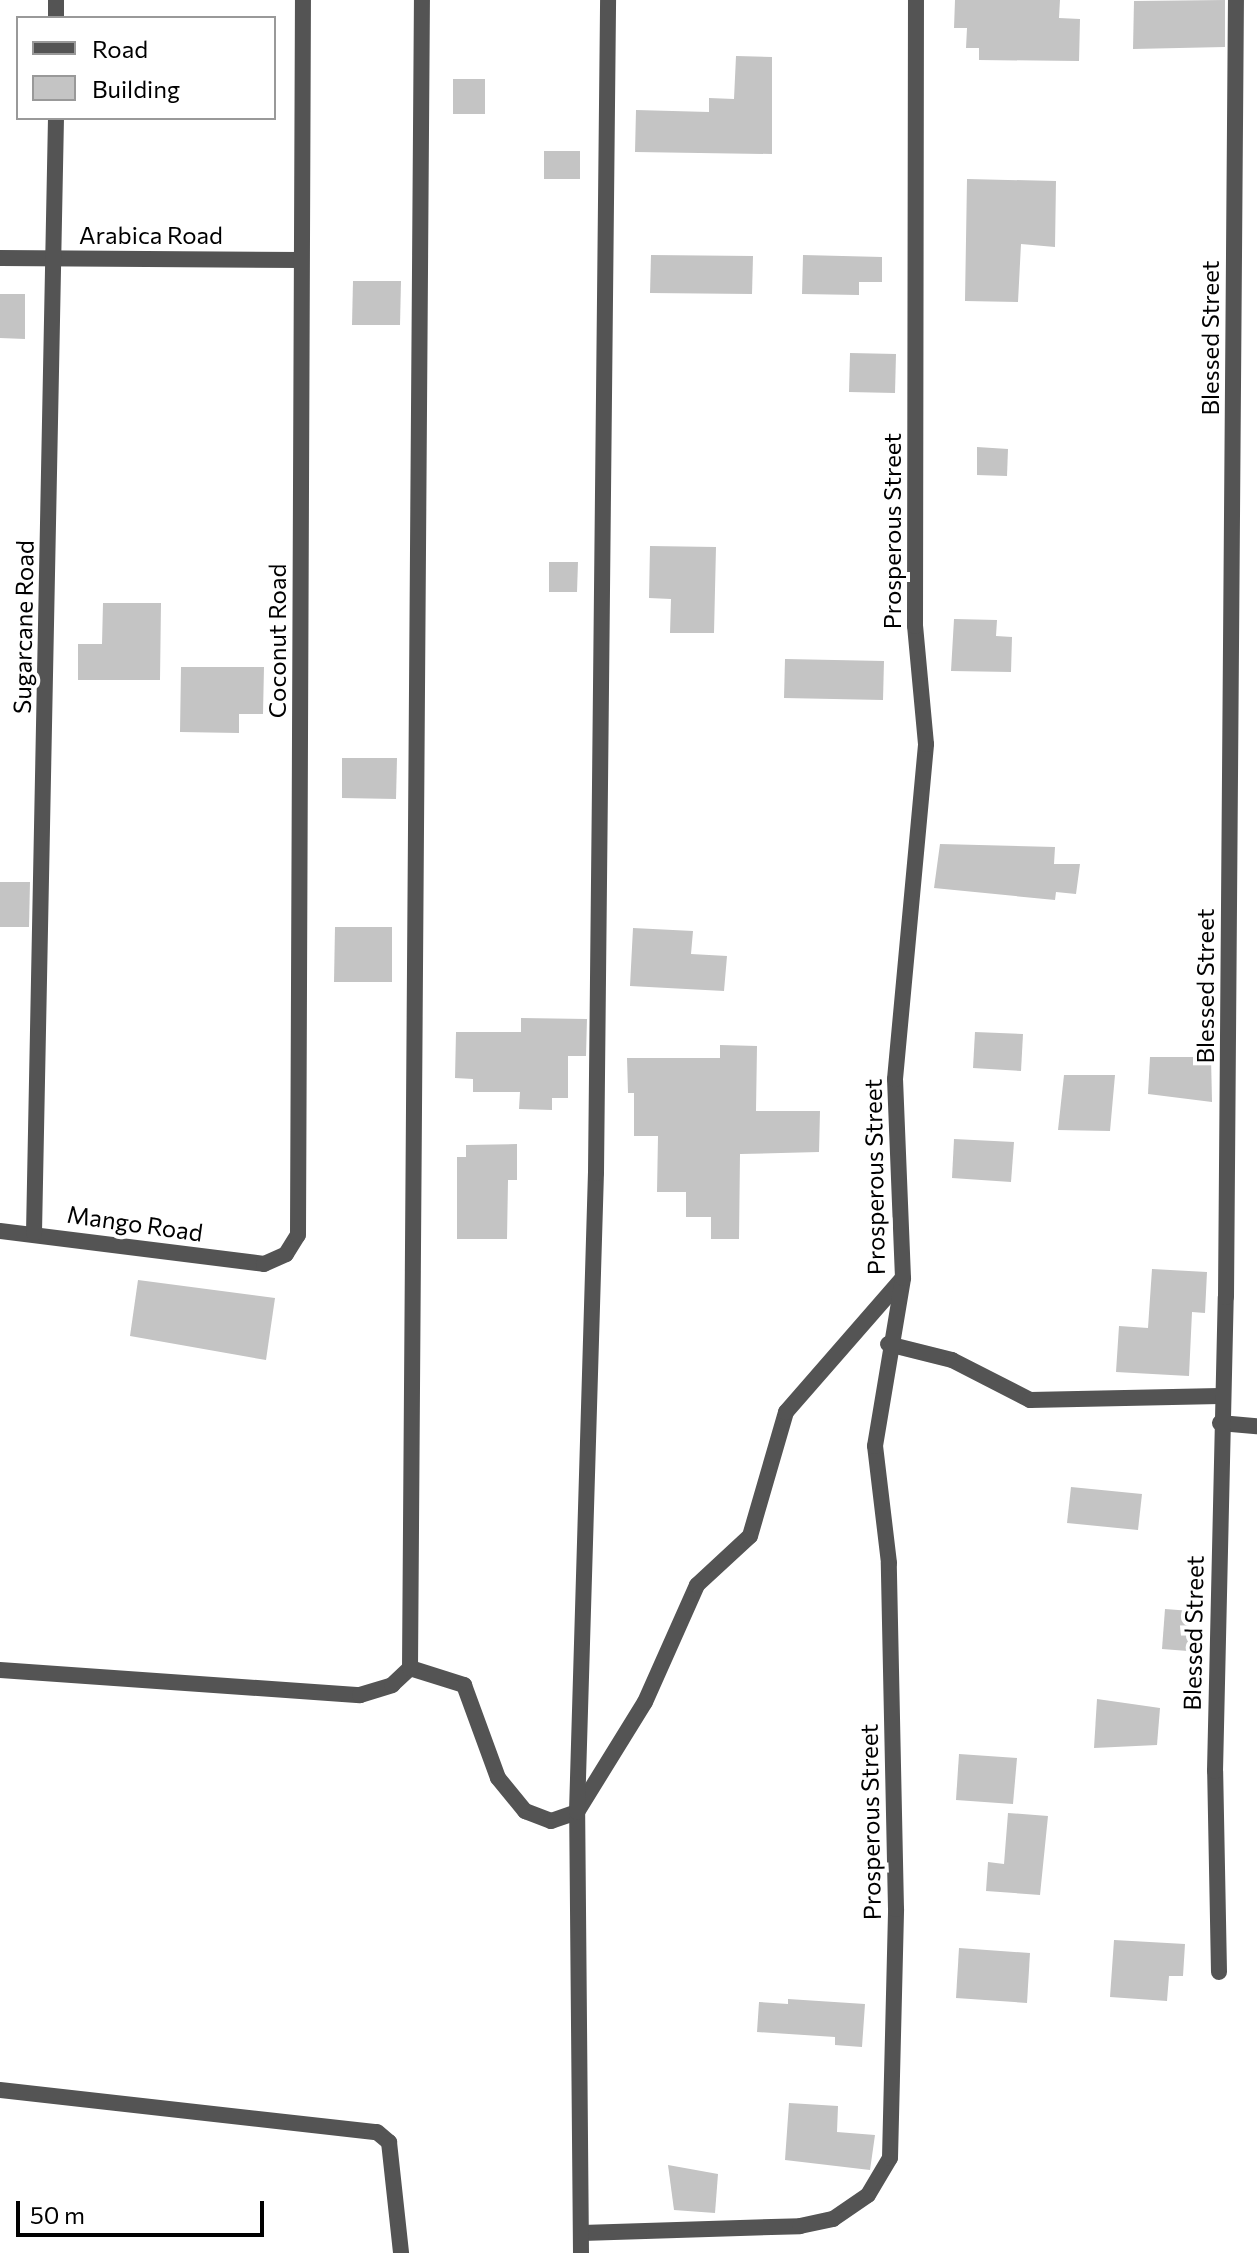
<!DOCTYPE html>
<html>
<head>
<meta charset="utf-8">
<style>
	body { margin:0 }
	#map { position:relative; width:1257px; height:2253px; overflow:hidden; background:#fff; font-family:Commissioner,sans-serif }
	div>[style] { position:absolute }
	.building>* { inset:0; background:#c4c4c4 }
	.minor>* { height:16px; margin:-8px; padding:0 8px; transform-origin:8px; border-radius:8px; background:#545454 }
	span { translate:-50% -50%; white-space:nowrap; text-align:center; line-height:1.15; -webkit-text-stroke:8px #fff; paint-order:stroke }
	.street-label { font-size:24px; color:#000 }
	.legend { position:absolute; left:16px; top:16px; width:260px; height:104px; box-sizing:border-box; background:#fff; border:2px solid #999; margin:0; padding:10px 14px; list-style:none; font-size:24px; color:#000 }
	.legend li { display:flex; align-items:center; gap:16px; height:40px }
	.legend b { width:40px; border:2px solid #999 }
	.scale { position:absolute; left:16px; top:2201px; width:248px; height:36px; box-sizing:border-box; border:4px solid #000; border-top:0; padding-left:10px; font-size:24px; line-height:28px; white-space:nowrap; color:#000; -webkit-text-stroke:6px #fff; paint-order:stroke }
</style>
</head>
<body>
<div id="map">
	<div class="building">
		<i style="clip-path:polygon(955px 0,1060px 0,1059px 18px,1080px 19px,1079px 61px,979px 60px,979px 48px,966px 48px,967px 28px,954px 28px)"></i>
		<i style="clip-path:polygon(1225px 0,1225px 47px,1133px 49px,1134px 1px)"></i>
		<i style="clip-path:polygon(736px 56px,772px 57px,772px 154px,635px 152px,636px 110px,709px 112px,709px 98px,734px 99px)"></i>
		<i style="clip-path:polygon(453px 79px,485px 79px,485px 114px,453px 114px)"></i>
		<i style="clip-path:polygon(544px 151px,580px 151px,580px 179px,544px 179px)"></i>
		<i style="clip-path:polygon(967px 179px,1056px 181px,1055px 247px,1021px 244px,1018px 302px,965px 301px)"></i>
		<i style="clip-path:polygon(651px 255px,753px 256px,752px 294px,650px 293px)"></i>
		<i style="clip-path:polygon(803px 255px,882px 257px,882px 282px,859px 282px,859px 295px,802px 294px)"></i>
		<i style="clip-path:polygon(353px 281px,401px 281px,400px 325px,352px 325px)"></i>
		<i style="clip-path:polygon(0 294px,25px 294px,25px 339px,0 338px)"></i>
		<i style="clip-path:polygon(850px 353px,896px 354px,895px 393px,849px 392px)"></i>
		<i style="clip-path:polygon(977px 447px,1008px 449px,1007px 476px,977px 475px)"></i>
		<i style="clip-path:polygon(650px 546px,716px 547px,714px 633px,670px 633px,671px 599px,649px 598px)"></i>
		<i style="clip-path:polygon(549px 562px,578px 562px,577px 592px,549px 592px)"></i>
		<i style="clip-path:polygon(103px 603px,161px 603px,160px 680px,78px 680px,78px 644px,102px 644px)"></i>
		<i style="clip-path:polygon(954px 619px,997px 620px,996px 636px,1012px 637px,1011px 672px,951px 671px)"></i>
		<i style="clip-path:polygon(785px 659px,884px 661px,883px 700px,784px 698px)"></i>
		<i style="clip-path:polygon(181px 667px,264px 667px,263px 714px,239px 714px,239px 733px,180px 732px)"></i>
		<i style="clip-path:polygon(342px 758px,397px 758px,396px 799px,342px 798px)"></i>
		<i style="clip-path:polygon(940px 844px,1055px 847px,1054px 864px,1080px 864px,1076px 894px,1056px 892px,1055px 900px,934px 888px)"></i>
		<i style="clip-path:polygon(0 882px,30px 882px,29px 927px,0 927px)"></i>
		<i style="clip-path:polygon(335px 927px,392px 927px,392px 982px,334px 982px)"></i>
		<i style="clip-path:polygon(633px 928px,693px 931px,691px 954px,727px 956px,724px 991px,630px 986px)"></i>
		<i style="clip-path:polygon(521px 1018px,587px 1019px,586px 1056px,568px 1056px,568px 1098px,552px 1098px,552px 1110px,519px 1109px,520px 1092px,473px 1092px,473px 1079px,455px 1078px,456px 1032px,521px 1032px)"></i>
		<i style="clip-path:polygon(975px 1032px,1023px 1034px,1021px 1071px,973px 1068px)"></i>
		<i style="clip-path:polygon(720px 1045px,757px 1046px,756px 1111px,820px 1111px,819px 1152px,740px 1154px,739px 1239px,711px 1239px,711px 1217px,686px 1217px,686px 1192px,657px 1192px,658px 1136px,634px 1136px,634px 1093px,628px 1093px,627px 1058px,720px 1058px)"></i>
		<i style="clip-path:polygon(1150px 1057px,1211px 1057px,1212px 1102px,1148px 1094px)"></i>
		<i style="clip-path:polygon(1064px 1075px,1115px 1075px,1110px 1131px,1058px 1130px)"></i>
		<i style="clip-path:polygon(954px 1139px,1014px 1142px,1011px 1182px,952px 1178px)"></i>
		<i style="clip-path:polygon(517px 1144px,517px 1180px,508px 1180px,507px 1239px,457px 1239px,457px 1157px,466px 1157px,466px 1145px)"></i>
		<i style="clip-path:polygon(1152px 1269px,1207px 1272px,1205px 1313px,1192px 1312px,1189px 1376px,1116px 1372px,1119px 1326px,1148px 1328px)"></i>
		<i style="clip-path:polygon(138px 1280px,275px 1298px,266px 1360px,130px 1336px)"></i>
		<i style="clip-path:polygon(1071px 1487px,1142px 1494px,1138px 1530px,1067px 1523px)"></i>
		<i style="clip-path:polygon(1165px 1609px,1191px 1611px,1188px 1651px,1162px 1649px)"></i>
		<i style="clip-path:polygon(1097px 1699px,1160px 1708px,1157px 1745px,1094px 1748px)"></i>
		<i style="clip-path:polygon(959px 1754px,1017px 1758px,1013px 1804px,956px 1800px)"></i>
		<i style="clip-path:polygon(1008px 1813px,1048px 1816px,1040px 1895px,986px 1891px,988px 1862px,1004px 1864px)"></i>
		<i style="clip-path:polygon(1114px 1940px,1185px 1944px,1183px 1976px,1169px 1976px,1167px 2001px,1110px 1997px)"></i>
		<i style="clip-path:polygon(959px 1948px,1030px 1953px,1027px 2003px,956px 1998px)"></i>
		<i style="clip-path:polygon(788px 1999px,865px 2004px,862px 2047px,835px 2045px,835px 2037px,757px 2032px,759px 2002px,788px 2004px)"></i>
		<i style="clip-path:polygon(789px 2103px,838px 2106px,837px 2132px,875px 2135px,870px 2170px,785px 2160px)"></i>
		<i style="clip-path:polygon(668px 2165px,718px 2174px,715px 2213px,674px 2210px)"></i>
	</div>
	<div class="minor">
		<i style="left:56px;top:18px;width:18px;rotate:-90deg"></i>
		<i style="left:0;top:258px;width:301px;rotate:0.4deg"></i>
		<i style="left:0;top:1231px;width:266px;rotate:7.1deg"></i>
		<i style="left:264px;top:1264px;width:24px;rotate:-24deg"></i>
		<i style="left:286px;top:1254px;width:22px;rotate:-58deg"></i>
		<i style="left:298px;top:1235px;width:1235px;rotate:-89.77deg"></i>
		<i style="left:34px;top:1233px;width:1115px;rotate:-88.87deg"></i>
		<i style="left:888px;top:1344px;width:66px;rotate:14deg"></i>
		<i style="left:952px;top:1360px;width:88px;rotate:27.1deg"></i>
		<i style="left:1030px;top:1400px;width:190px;rotate:-1.2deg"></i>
		<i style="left:1220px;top:1423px;width:37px;rotate:5deg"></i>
		<i style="left:410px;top:1668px;width:57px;rotate:17.5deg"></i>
		<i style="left:464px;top:1685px;width:99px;rotate:69.9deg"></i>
		<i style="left:498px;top:1778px;width:43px;rotate:50.7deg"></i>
		<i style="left:525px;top:1811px;width:28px;rotate:21deg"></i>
		<i style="left:551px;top:1821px;width:28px;rotate:-19deg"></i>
		<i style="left:577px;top:1812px;width:129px;rotate:-58.3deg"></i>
		<i style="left:645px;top:1702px;width:128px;rotate:-66deg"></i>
		<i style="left:697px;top:1585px;width:72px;rotate:-42.8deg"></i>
		<i style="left:750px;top:1536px;width:129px;rotate:-73.8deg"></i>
		<i style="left:786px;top:1412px;width:176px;rotate:-48.9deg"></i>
		<i style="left:0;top:1670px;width:361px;rotate:4deg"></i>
		<i style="left:360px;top:1695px;width:34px;rotate:-17deg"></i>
		<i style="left:392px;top:1685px;width:25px;rotate:-43deg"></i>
		<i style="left:410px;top:1668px;width:1668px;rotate:-89.59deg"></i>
		<i style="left:1219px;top:1972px;width:201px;rotate:-91.1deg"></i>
		<i style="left:1215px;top:1771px;width:474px;rotate:-88.7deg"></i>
		<i style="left:1226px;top:1297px;width:1297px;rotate:-89.56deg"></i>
		<i style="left:0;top:2090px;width:379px;rotate:6.4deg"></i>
		<i style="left:377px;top:2132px;width:16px;rotate:40deg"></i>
		<i style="left:389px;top:2142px;width:112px;rotate:83.8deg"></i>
		<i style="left:582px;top:2233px;width:218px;rotate:-1.8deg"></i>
		<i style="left:800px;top:2226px;width:34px;rotate:-12deg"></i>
		<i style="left:833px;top:2219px;width:42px;rotate:-34.4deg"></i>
		<i style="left:868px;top:2195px;width:43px;rotate:-59.3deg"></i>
		<i style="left:890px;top:2158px;width:249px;rotate:-88.6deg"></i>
		<i style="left:896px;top:1909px;width:346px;rotate:-91.2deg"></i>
		<i style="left:889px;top:1563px;width:118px;rotate:-96.8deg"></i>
		<i style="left:875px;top:1446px;width:170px;rotate:-80.5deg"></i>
		<i style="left:903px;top:1278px;width:199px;rotate:-92.3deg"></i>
		<i style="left:895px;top:1079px;width:336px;rotate:-84.7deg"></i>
		<i style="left:926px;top:744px;width:119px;rotate:-95.3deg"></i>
		<i style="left:915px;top:626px;width:626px;rotate:-89.91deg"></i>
		<i style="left:581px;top:2253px;width:441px;rotate:-90.5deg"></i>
		<i style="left:577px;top:1812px;width:639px;rotate:-88.3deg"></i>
		<i style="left:596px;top:1173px;width:1173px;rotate:-89.41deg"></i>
	</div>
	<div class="street-label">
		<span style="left:151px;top:235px">Arabica Road</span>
		<span style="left:1210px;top:338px;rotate:-90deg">Blessed Street</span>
		<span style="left:892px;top:531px;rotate:-90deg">Prosperous Street</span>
		<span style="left:23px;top:627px;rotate:-89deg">Sugarcane Road</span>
		<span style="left:277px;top:641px;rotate:-90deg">Coconut Road</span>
		<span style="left:1205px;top:986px;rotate:-90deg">Blessed Street</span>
		<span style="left:874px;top:1177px;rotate:-91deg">Prosperous Street</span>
		<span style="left:135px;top:1223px;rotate:8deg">Mango Road</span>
		<span style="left:1193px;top:1633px;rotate:-89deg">Blessed Street</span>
		<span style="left:870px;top:1822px;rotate:-91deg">Prosperous Street</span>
	</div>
	<ul class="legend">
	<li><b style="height:10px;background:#545454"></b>Road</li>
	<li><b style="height:22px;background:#c4c4c4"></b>Building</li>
	</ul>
	<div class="scale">50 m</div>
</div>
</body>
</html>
